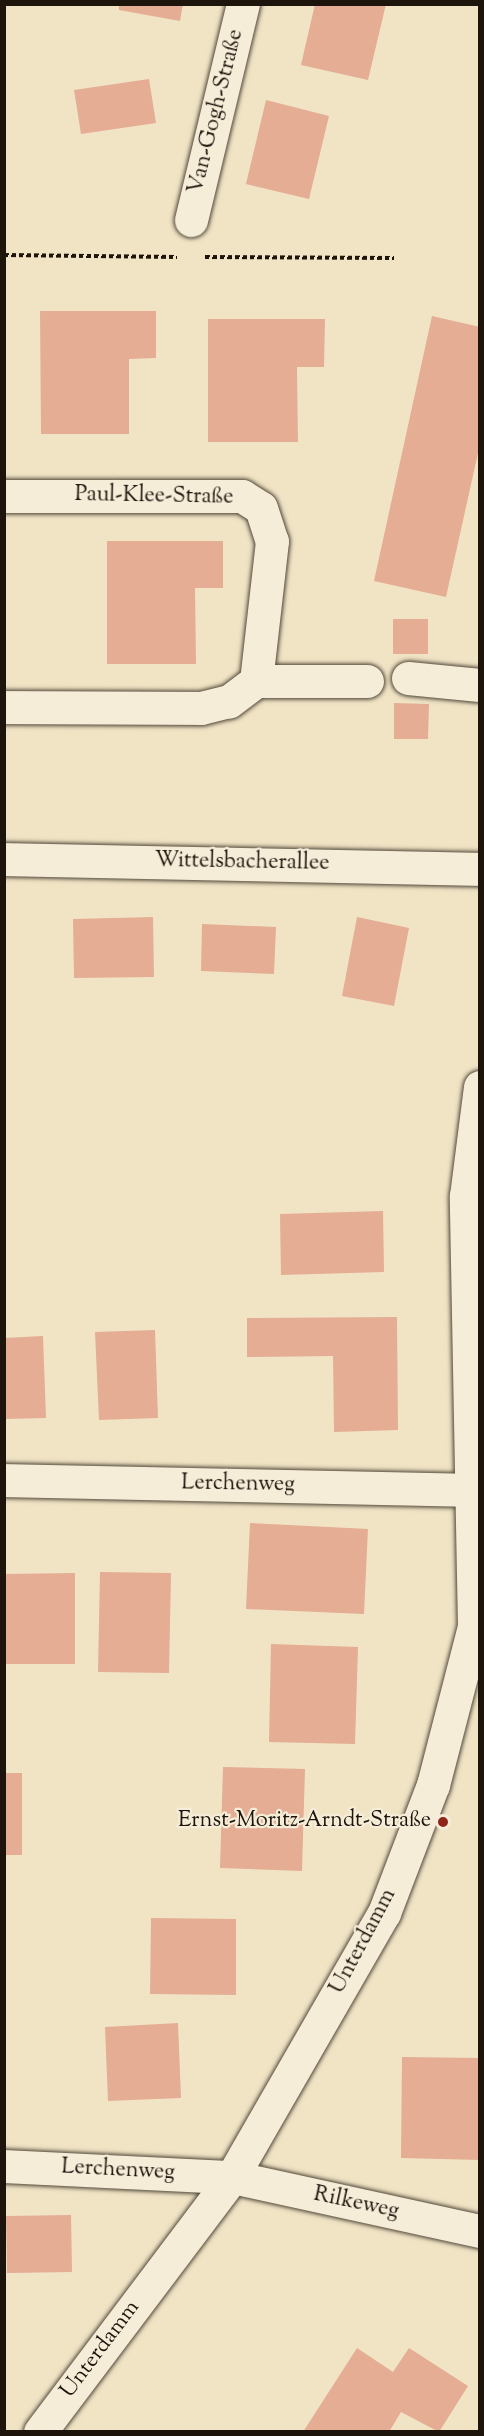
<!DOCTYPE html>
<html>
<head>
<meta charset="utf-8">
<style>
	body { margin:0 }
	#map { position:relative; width:484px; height:2436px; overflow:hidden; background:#f1e4c5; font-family:"Sorts Mill Goudy",serif }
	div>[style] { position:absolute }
	.building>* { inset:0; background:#e4ad94 }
	.path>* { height:4px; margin-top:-2px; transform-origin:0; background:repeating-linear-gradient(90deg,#1d150c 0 4.5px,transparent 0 7.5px) }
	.roads { filter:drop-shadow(0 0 2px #52493a) drop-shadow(0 0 2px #52493a) }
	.minor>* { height:33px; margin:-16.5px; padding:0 16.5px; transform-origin:16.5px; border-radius:16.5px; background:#f6edd9 }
	.dots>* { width:16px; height:16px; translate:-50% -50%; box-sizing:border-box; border:3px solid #f6edd9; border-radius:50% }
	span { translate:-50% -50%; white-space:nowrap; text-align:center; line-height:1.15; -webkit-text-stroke:4.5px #f6edd9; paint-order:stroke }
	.street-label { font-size:22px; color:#1d150c }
	.poi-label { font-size:22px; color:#1d150c }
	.right { translate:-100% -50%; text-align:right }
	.frame { position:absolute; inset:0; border:6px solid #1d150c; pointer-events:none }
</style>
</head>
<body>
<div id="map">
	<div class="building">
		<i style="clip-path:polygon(119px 4px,183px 4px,180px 21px,119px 10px)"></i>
		<i style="clip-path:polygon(315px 4px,386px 4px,368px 80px,301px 65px)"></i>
		<i style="clip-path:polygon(149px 79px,156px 123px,81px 134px,74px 90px)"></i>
		<i style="clip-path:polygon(266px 100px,329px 116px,309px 199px,246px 184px)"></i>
		<i style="clip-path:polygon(40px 311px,156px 311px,156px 358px,129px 359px,129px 434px,41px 434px)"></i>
		<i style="clip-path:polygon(432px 316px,480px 327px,480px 444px,446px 597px,374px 581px)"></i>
		<i style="clip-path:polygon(208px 319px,325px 319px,324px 367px,297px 367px,298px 442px,208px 442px)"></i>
		<i style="clip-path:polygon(107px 541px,223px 541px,223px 588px,195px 588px,196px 664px,107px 664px)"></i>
		<i style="clip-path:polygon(393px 619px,428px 619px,428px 654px,393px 654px)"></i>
		<i style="clip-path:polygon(394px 703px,429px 704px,428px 739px,394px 739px)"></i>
		<i style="clip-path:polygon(153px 917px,154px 977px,74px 978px,73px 919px)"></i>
		<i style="clip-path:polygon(357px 917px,409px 928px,394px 1006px,342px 996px)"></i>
		<i style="clip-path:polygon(202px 924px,276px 927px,274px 974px,201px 971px)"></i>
		<i style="clip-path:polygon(383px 1211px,384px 1272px,281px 1275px,280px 1214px)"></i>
		<i style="clip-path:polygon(397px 1317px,398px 1430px,334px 1432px,333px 1356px,247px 1357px,247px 1318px)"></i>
		<i style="clip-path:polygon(155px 1330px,158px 1418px,99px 1420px,95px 1332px)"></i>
		<i style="clip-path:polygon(43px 1336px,46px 1418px,4px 1419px,4px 1338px)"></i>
		<i style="clip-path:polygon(250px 1523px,368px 1529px,364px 1614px,246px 1609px)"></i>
		<i style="clip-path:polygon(100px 1572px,171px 1573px,169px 1673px,98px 1672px)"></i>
		<i style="clip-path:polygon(75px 1573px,75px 1664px,4px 1664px,4px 1574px)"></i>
		<i style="clip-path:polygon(271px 1644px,358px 1647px,355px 1744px,269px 1742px)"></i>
		<i style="clip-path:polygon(223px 1767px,305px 1769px,302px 1871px,220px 1868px)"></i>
		<i style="clip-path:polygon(5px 1773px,22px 1773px,22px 1855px,5px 1855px)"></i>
		<i style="clip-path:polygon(151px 1918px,236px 1919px,236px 1995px,150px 1994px)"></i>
		<i style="clip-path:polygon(178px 2023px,181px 2098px,108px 2101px,105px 2027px)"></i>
		<i style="clip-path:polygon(402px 2057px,480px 2058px,480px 2160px,401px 2158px)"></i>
		<i style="clip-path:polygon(71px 2215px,72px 2272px,7px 2273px,6px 2216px)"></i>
		<i style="clip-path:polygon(357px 2348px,393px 2372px,409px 2348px,468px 2386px,439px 2432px,401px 2412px,389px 2432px,303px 2432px)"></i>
	</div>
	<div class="path">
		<i style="left:4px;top:255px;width:173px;rotate:0.7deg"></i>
		<i style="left:205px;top:257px;width:189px;rotate:0.3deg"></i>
	</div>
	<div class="roads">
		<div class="minor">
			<i style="left:191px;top:220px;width:222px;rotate:-76.5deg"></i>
			<i style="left:4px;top:496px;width:238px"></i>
			<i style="left:242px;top:496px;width:22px;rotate:32deg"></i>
			<i style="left:261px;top:508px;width:35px;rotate:72deg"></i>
			<i style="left:272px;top:541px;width:141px;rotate:96.5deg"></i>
			<i style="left:256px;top:681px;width:34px;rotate:143deg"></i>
			<i style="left:229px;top:701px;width:29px;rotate:166deg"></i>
			<i style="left:201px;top:708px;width:197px;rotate:-179.7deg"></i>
			<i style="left:408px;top:678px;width:72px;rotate:5.6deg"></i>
			<i style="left:256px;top:681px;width:111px"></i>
			<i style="left:4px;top:859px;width:476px;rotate:1.2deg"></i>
			<i style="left:4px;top:1480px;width:468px;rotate:1.2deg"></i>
			<i style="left:4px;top:2166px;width:228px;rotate:2.8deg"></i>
			<i style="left:232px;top:2177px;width:254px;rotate:12.3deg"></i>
			<i style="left:40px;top:2432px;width:319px;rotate:-53deg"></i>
			<i style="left:232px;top:2177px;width:305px;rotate:-60.1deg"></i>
			<i style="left:384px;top:1913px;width:137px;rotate:-69.1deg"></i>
			<i style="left:433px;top:1785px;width:163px;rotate:-75.5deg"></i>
			<i style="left:474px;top:1627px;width:431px;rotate:-91.1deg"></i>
			<i style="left:466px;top:1196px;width:110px;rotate:-82.7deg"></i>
		</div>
	</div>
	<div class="dots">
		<i style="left:443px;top:1822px;background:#8f2418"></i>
	</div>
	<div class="street-label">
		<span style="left:217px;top:112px;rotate:-76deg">Van-Gogh-Straße</span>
		<span style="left:154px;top:497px;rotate:1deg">Paul-Klee-Straße</span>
		<span style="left:242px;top:863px;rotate:1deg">Wittelsbacherallee</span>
		<span style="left:238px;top:1485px;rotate:1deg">Lerchenweg</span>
		<span style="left:364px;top:1942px;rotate:-62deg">Unterdamm</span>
		<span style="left:118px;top:2171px;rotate:3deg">Lerchenweg</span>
		<span style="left:356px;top:2204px;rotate:12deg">Rilkeweg</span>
		<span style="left:101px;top:2350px;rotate:-53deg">Unterdamm</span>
	</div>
	<div class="poi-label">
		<span class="right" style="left:431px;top:1822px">Ernst-Moritz-Arndt-Straße</span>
	</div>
	<div class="frame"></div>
</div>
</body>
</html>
